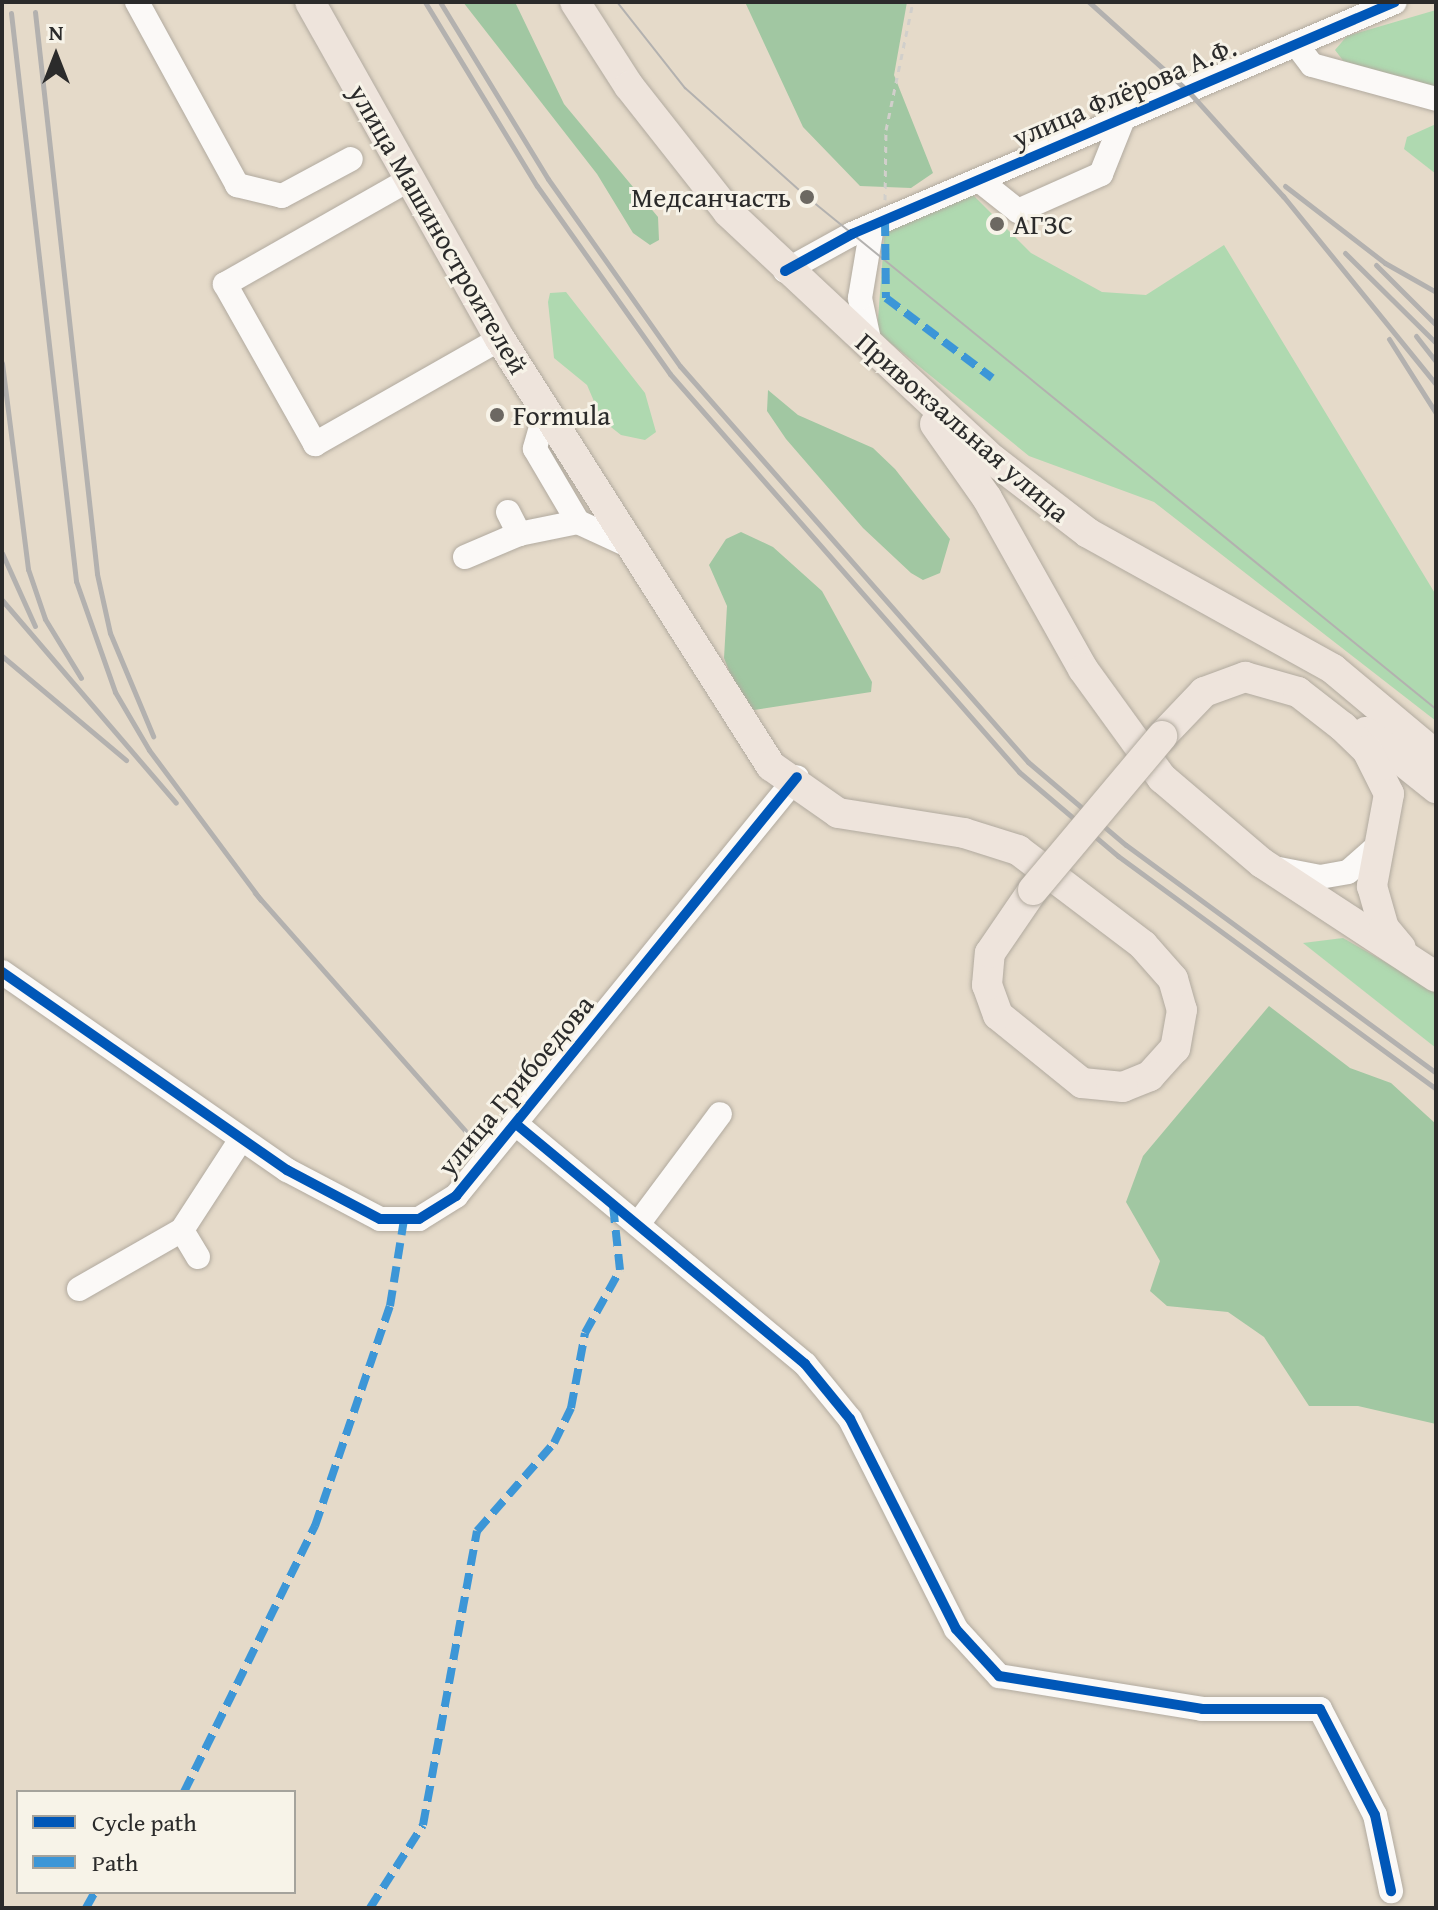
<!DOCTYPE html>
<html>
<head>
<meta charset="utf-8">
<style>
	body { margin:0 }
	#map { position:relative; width:1438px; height:1910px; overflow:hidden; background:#e5dac9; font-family:"Gentium Book Plus",serif }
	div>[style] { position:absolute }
	.green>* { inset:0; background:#afd9b0 }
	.forest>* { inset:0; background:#a1c7a2 }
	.path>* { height:3px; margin-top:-1.5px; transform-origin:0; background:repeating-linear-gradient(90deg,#d1cfcb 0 6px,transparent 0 12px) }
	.roads { filter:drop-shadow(0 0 2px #b1aa9f) drop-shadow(0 0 2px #b1aa9f) }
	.minor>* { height:24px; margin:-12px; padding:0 12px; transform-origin:12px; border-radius:12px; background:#fbf9f7 }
	.major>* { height:30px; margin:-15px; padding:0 15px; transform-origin:15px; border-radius:15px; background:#eee4dc }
	.tram>* { height:2px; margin:-1px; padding:0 1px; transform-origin:1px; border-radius:1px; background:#b3b1af }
	.rail>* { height:5px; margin:-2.5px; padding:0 2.5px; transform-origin:2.5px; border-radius:2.5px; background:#b3b1af }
	.bridges { filter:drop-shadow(0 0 2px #b1aa9f) drop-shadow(0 0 2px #b1aa9f) }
	.major-bridge>* { height:30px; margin:-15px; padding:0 15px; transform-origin:15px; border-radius:15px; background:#eee4dc }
	.quiet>* { height:8px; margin-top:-4px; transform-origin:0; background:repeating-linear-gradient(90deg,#3c96d7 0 16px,transparent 0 24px) }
	.cycleway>* { height:10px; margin:-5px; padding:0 5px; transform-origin:5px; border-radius:5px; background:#0057b8 }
	.dots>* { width:22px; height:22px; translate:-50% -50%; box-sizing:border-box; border:4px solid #f7f3e8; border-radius:50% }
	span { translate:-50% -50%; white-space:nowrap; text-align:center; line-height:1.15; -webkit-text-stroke:6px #f7f3e8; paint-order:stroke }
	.street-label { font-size:28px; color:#2b2b2b }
	.poi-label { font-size:28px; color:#2b2b2b }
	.right { translate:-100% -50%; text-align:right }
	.left { translate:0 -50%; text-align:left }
	.frame { position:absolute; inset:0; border:4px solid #2b2b2b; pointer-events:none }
	.legend { position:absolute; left:16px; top:1790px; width:280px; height:104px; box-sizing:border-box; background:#f7f3e8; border:2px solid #a5a39c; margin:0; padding:10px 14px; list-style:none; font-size:24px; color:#2b2b2b }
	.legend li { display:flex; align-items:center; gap:16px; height:40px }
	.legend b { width:40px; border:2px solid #a5a39c }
	.north { position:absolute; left:16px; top:16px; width:80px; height:80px; -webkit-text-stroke:6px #f7f3e8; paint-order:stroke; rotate:0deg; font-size:22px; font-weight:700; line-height:32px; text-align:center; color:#2b2b2b }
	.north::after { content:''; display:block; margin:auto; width:28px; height:36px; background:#2b2b2b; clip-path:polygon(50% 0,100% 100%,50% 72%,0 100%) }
</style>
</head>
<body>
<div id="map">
	<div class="green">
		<i style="clip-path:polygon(1436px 10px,1436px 88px,1402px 76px,1367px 75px,1348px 67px,1335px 50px,1347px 36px)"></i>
		<i style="clip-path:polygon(1436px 124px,1436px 174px,1404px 149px,1407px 137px)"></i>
		<i style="clip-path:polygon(971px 193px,1031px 253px,1102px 292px,1146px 295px,1224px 245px,1436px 595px,1436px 721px,1154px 502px,1029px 456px,877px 332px,885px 228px)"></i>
		<i style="clip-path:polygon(566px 292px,645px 393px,656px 432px,645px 440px,621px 435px,602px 420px,587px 385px,554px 358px,548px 302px,550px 293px)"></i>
		<i style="clip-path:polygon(1343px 938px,1436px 991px,1436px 1048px,1303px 943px)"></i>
	</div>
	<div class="forest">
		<i style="clip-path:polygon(463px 2px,515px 2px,564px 104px,658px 217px,659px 240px,650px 245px,633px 233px,597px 174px)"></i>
		<i style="clip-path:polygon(745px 2px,907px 2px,894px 75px,933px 173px,911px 188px,860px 186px,803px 127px)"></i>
		<i style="clip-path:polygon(768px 390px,798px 415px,873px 448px,895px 469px,950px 539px,940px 573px,923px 580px,911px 573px,863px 528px,786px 439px,767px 411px)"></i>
		<i style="clip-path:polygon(741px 532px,773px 547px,822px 591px,872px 682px,871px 692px,754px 710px,742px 704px,724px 658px,727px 606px,709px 565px,726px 539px)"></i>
		<i style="clip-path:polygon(1269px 1006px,1350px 1068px,1391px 1083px,1436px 1124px,1436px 1424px,1358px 1406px,1309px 1406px,1264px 1337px,1228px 1312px,1167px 1306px,1150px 1291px,1160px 1261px,1126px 1202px,1143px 1156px)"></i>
	</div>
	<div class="path">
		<i style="left:885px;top:200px;width:70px;rotate:-89.2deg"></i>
		<i style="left:886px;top:130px;width:131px;rotate:-78.1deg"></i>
	</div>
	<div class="roads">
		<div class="minor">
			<i style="left:137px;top:2px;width:209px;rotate:61.3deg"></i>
			<i style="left:237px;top:185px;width:46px;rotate:13.7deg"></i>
			<i style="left:282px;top:196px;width:78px;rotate:-28.2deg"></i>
			<i style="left:1296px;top:44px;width:26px;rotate:53deg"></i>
			<i style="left:1312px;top:65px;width:129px;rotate:15.3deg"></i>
			<i style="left:410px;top:179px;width:213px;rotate:150.4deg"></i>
			<i style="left:225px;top:284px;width:184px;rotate:60.6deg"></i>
			<i style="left:315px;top:444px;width:213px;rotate:-29.6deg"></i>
			<i style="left:979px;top:180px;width:50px;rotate:38.5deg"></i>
			<i style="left:1018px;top:211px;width:91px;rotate:-24deg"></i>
			<i style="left:1101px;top:174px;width:59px;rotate:-68.2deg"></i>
			<i style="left:785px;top:271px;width:77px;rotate:-28.9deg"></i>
			<i style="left:852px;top:234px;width:590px;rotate:-23.13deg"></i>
			<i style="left:870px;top:344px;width:47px;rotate:-102.3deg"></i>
			<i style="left:860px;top:298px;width:73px;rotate:-80.5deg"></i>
			<i style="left:545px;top:413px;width:37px;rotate:106deg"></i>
			<i style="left:535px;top:449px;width:85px;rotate:59.5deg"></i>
			<i style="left:578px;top:522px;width:55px;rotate:24.7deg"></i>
			<i style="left:508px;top:512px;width:25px;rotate:63deg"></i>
			<i style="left:465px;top:557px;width:59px;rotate:-23.1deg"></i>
			<i style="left:519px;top:534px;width:60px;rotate:-11.5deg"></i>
			<i style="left:1279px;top:869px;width:42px;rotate:11deg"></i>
			<i style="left:1320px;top:877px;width:28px;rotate:-10deg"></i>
			<i style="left:1348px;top:872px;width:45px;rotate:-41.4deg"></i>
			<i style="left:2px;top:972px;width:347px;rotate:34.8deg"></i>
			<i style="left:287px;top:1170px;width:105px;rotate:27.8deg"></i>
			<i style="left:380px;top:1219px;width:39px"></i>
			<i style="left:419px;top:1219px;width:44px;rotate:-31.9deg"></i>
			<i style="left:456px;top:1196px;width:540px;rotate:-50.86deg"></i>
			<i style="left:516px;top:1124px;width:376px;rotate:39.7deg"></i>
			<i style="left:805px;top:1364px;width:71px;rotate:50.7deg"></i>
			<i style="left:850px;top:1419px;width:235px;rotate:63.2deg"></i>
			<i style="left:956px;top:1629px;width:64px;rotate:47.5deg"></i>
			<i style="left:999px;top:1676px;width:206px;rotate:9.2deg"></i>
			<i style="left:1202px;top:1709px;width:118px"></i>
			<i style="left:1320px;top:1709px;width:119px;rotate:62.6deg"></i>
			<i style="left:1375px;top:1815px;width:78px;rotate:78.1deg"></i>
			<i style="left:638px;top:1224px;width:137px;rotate:-53.3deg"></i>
			<i style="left:198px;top:1257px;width:31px;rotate:-121deg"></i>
			<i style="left:182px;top:1230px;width:108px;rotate:-57deg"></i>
			<i style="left:79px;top:1289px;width:119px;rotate:-29.8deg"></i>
		</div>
		<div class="major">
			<i style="left:310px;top:2px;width:387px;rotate:60.6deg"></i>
			<i style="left:500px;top:339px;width:506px;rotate:57.6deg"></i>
			<i style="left:771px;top:766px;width:82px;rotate:35deg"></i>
			<i style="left:838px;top:813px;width:128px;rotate:9deg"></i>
			<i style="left:964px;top:833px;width:57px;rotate:17.5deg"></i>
			<i style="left:1018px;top:850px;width:157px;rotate:37.2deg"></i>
			<i style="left:1143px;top:945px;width:45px;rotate:48.6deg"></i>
			<i style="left:1173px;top:979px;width:32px;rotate:74deg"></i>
			<i style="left:1182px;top:1010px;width:39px;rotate:100deg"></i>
			<i style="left:1175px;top:1048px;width:38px;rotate:132deg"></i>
			<i style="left:1150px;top:1076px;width:29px;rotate:158deg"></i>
			<i style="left:1123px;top:1087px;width:41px;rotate:-174.4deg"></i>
			<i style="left:1082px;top:1083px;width:108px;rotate:-141deg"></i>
			<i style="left:998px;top:1015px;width:32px;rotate:-110deg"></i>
			<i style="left:987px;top:985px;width:32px;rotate:-85deg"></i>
			<i style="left:990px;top:953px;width:76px;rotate:-55.7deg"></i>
			<i style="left:575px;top:2px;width:100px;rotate:57.3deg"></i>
			<i style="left:629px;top:86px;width:160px;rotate:51.8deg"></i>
			<i style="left:728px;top:212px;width:362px;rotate:43.1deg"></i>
			<i style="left:992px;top:459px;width:121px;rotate:37.6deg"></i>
			<i style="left:1088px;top:533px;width:280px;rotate:29deg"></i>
			<i style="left:1333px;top:669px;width:134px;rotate:39.9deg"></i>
			<i style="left:935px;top:424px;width:90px;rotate:54.9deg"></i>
			<i style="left:987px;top:498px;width:196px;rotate:60.7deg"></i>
			<i style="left:1083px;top:669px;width:135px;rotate:54.1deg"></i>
			<i style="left:1162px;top:778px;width:131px;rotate:40.4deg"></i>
			<i style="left:1262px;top:863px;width:208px;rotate:33.2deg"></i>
			<i style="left:1366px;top:732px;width:90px;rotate:38.7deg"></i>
			<i style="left:1162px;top:736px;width:61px;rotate:-46.3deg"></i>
			<i style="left:1204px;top:692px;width:44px;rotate:-20.1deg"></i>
			<i style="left:1245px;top:677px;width:55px;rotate:15.8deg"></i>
			<i style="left:1298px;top:692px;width:57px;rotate:37.9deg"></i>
			<i style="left:1343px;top:727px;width:33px;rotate:44deg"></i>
			<i style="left:1367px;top:750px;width:49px;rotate:63.4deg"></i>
			<i style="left:1389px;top:794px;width:94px;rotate:100.5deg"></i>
			<i style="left:1372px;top:886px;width:44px;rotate:74.1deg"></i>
			<i style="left:1384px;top:928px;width:26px;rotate:50deg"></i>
		</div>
	</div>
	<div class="tram">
		<i style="left:617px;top:2px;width:110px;rotate:51.7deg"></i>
		<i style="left:685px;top:88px;width:164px;rotate:41.8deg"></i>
		<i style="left:807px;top:197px;width:811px;rotate:39.15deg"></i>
	</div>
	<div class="rail">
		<i style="left:425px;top:2px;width:215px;rotate:58.7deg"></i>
		<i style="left:537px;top:186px;width:230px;rotate:54.7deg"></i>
		<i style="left:670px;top:374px;width:529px;rotate:48.75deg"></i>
		<i style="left:1019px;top:772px;width:130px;rotate:40.3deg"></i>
		<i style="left:1118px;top:856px;width:394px;rotate:36.2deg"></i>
		<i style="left:440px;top:2px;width:207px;rotate:58.6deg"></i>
		<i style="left:548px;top:179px;width:229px;rotate:54.8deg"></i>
		<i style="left:680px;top:366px;width:527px;rotate:48.69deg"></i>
		<i style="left:1028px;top:762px;width:128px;rotate:40.3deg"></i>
		<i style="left:1126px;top:845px;width:385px;rotate:36.3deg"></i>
		<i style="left:1089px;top:2px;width:133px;rotate:42deg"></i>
		<i style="left:1188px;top:91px;width:142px;rotate:47.9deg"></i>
		<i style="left:1283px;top:196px;width:242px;rotate:50.9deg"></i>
		<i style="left:35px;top:12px;width:565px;rotate:83.7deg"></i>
		<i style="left:97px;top:574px;width:60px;rotate:77.6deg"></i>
		<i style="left:110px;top:633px;width:112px;rotate:67.3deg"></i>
		<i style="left:11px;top:13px;width:572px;rotate:83.47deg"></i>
		<i style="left:76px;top:581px;width:118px;rotate:70.6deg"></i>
		<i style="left:115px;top:692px;width:67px;rotate:59.6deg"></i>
		<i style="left:149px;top:750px;width:187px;rotate:53.3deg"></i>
		<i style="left:1285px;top:186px;width:126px;rotate:37.6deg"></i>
		<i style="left:1385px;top:263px;width:59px;rotate:29.6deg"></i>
		<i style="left:1345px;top:253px;width:128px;rotate:44.7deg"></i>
		<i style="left:1376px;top:265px;width:85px;rotate:45deg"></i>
		<i style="left:1416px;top:336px;width:33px;rotate:52deg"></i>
		<i style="left:1389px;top:339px;width:88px;rotate:57.6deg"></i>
		<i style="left:2px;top:363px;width:208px;rotate:82.8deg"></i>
		<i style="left:28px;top:569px;width:53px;rotate:71.2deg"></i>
		<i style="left:45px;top:619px;width:69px;rotate:58.6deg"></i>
		<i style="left:2px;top:553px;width:80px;rotate:65.7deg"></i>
		<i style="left:2px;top:600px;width:267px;rotate:49.4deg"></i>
		<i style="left:2px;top:656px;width:162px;rotate:40deg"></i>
		<i style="left:255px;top:893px;width:317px;rotate:48.5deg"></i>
	</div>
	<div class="bridges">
		<div class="major-bridge">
			<i style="left:1033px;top:890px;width:201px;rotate:-50deg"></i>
		</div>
	</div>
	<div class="quiet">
		<i style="left:885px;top:220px;width:78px;rotate:89.3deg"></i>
		<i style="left:886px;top:298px;width:133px;rotate:37deg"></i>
		<i style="left:184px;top:1792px;width:297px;rotate:-63.8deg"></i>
		<i style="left:315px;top:1526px;width:232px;rotate:-71.2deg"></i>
		<i style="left:390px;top:1306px;width:87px;rotate:-80.8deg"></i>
		<i style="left:86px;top:1908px;width:18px;rotate:-61deg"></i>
		<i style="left:370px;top:1908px;width:98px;rotate:-57.4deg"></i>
		<i style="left:423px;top:1825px;width:299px;rotate:-79.6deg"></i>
		<i style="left:477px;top:1531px;width:117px;rotate:-48.8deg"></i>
		<i style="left:554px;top:1443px;width:39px;rotate:-64deg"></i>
		<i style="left:571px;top:1408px;width:76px;rotate:-79.4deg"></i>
		<i style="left:585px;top:1333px;width:72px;rotate:-60.9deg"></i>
		<i style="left:620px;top:1270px;width:64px;rotate:-96.2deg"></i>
	</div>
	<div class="cycleway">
		<i style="left:785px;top:271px;width:77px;rotate:-28.9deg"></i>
		<i style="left:852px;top:234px;width:590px;rotate:-23.13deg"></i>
		<i style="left:2px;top:972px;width:347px;rotate:34.8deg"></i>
		<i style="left:287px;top:1170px;width:105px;rotate:27.8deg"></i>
		<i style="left:380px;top:1219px;width:39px"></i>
		<i style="left:419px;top:1219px;width:44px;rotate:-31.9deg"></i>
		<i style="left:456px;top:1196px;width:540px;rotate:-50.86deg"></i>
		<i style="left:516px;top:1124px;width:376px;rotate:39.7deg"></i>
		<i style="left:805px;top:1364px;width:71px;rotate:50.7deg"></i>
		<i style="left:850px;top:1419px;width:235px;rotate:63.2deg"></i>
		<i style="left:956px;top:1629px;width:64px;rotate:47.5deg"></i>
		<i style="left:999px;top:1676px;width:206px;rotate:9.2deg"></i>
		<i style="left:1202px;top:1709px;width:118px"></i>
		<i style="left:1320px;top:1709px;width:119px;rotate:62.6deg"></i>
		<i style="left:1375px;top:1815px;width:78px;rotate:78.1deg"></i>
	</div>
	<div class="dots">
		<i style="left:807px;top:197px;background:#6c6862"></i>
		<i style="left:997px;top:224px;background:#6c6862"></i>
		<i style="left:497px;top:415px;background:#6c6862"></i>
	</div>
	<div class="street-label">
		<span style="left:1124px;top:92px;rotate:-23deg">улица Флёрова А.Ф.</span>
		<span style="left:439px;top:229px;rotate:60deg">улица Машиностроителей</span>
		<span style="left:963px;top:427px;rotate:41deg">Привокзальная улица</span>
		<span style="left:515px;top:1085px;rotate:-50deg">улица Грибоедова</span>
	</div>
	<div class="poi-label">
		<span class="right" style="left:791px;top:197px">Медсанчасть</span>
		<span class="left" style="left:1013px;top:224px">АГЗС</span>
		<span class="left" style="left:513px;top:415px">Formula</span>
	</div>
	<div class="frame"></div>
	<ul class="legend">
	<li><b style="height:10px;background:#0057b8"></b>Cycle path</li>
	<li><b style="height:10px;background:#3c96d7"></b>Path</li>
	</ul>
	<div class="north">N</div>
</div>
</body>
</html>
